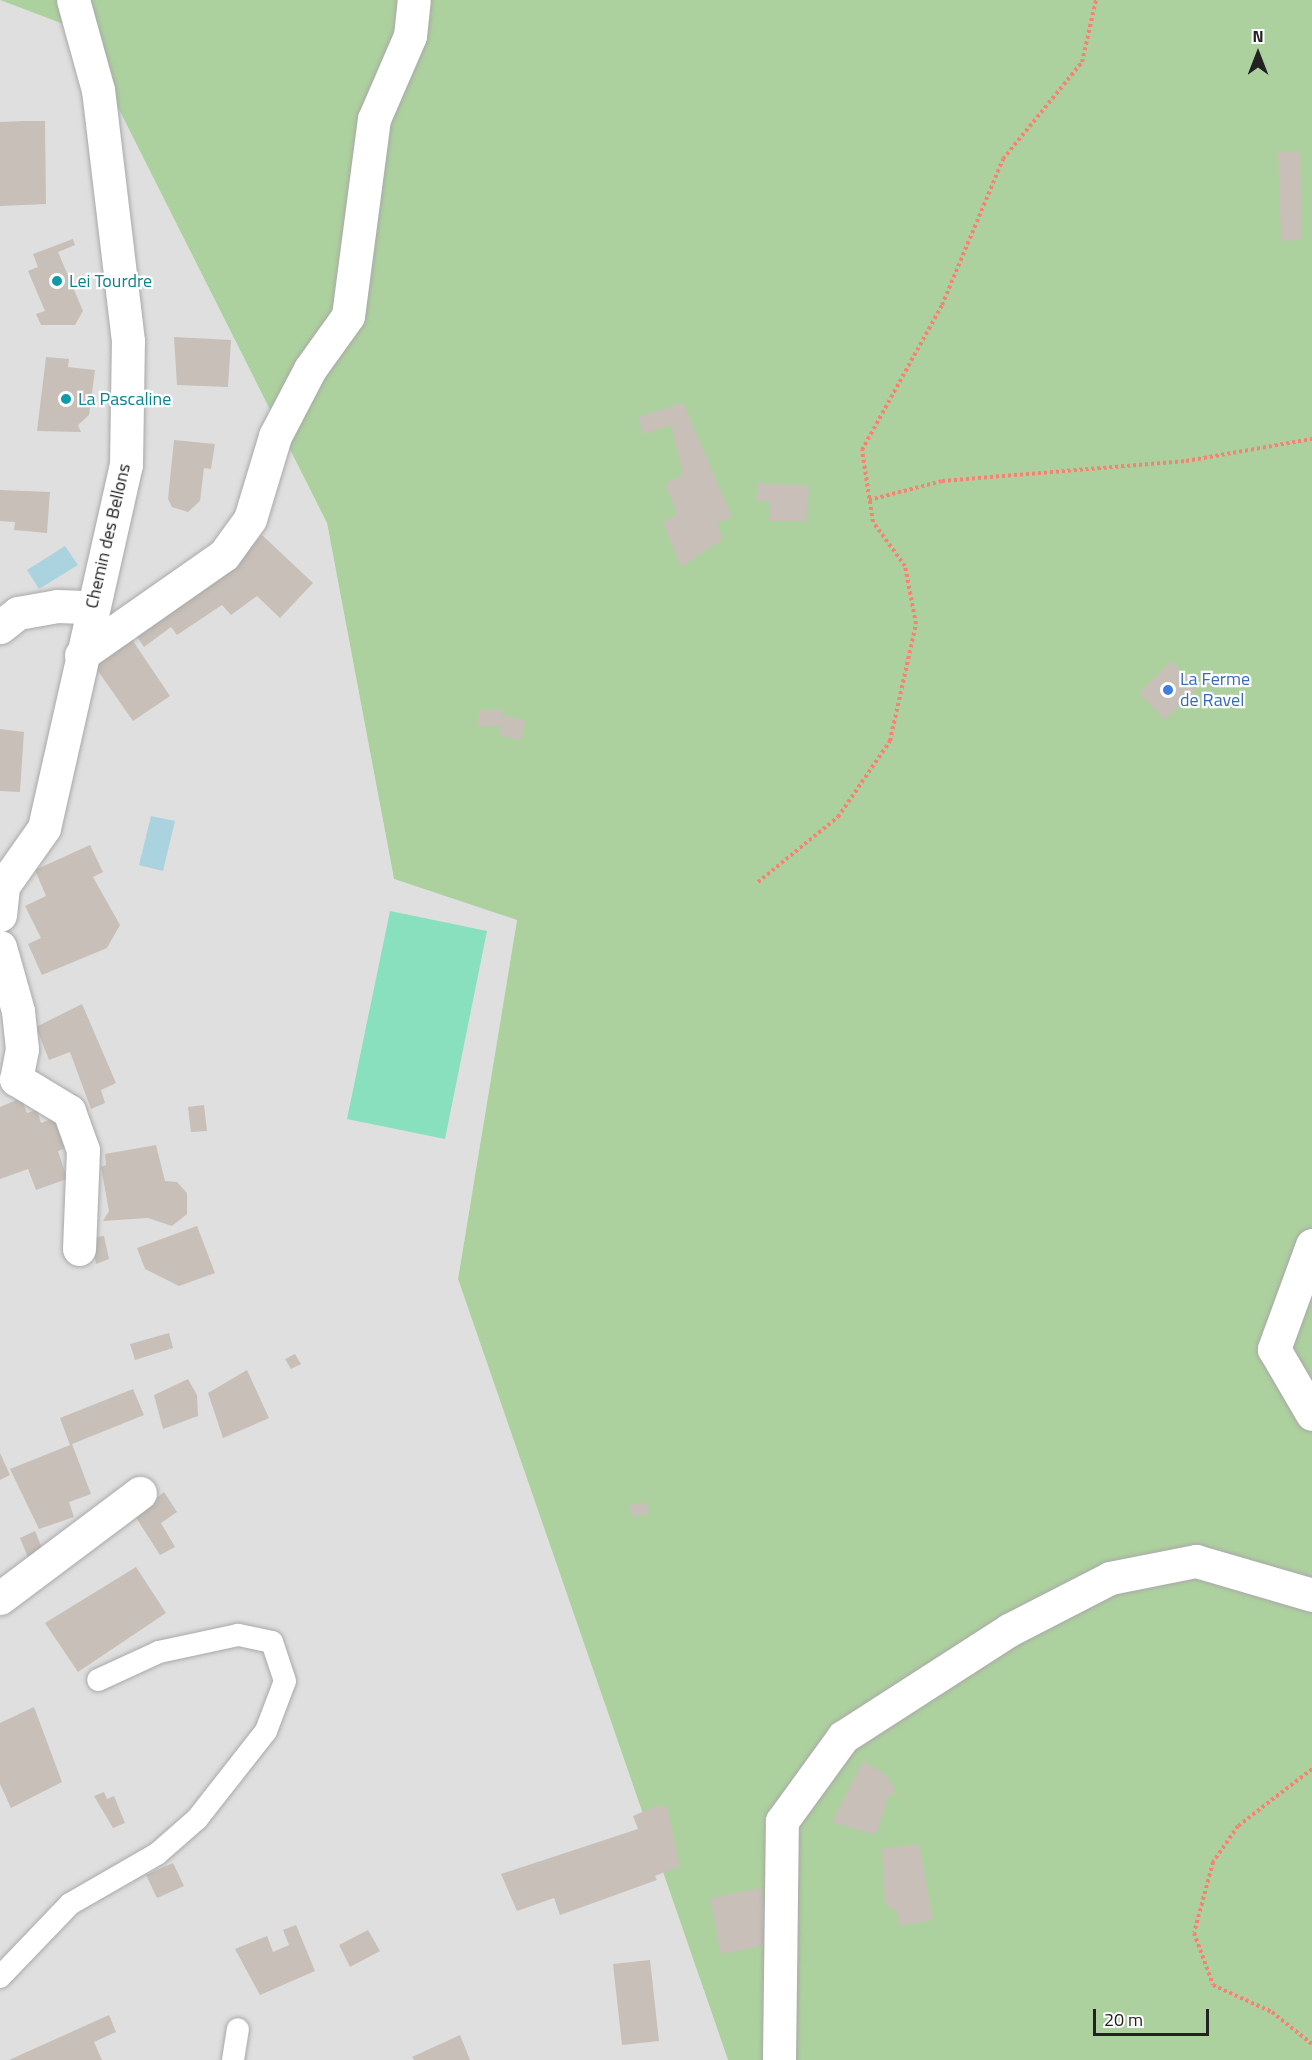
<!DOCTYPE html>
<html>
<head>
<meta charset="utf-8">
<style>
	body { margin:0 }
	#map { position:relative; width:1312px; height:2060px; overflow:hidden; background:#f2efe9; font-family:"Titillium Web",sans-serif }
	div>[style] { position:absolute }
	.residential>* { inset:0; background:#e0dfdf }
	.forest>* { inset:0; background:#add19e }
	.pitch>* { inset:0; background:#88e0be }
	.water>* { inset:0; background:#aad3df }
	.building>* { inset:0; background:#c7bfb8 }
	.path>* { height:4px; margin-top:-2px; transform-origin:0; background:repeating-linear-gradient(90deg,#fa8072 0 3px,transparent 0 6px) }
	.roads { filter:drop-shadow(0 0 2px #a9a9a9) drop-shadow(0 0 2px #a9a9a9) }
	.service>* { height:22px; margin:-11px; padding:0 11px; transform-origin:11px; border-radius:11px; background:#fff }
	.minor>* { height:33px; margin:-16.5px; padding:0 16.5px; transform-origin:16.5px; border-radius:16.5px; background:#fff }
	.dots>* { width:16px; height:16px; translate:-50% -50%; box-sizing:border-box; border:3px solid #fff; border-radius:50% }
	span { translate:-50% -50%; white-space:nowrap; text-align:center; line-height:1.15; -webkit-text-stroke:4.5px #fff; paint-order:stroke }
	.culture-label { font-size:18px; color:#0d838f }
	.left { translate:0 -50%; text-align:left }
	.street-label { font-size:18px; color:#222 }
	.shop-label { font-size:18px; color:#366cbe }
	.north { position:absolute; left:1228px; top:24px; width:60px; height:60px; -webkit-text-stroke:4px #fff; paint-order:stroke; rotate:0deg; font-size:16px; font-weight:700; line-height:24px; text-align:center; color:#222 }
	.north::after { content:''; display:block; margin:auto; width:21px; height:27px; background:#222; clip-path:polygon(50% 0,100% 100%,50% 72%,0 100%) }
	.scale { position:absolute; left:1093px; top:2009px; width:116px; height:27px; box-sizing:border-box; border:3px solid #222; border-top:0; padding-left:8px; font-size:18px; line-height:21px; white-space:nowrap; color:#222; -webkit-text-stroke:4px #fff; paint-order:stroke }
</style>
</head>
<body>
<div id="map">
	<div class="residential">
		<i style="clip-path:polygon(0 0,79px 30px,327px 523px,394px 879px,517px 920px,458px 1279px,728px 2060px,0 2060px)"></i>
	</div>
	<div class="forest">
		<i style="clip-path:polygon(0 0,1312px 0,1312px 2060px,728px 2060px,458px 1279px,517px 920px,394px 879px,327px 523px,79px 30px)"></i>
	</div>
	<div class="pitch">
		<i style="clip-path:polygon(390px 911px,487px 931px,445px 1139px,347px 1119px)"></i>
	</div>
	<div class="water">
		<i style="clip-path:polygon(65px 546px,78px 565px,39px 589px,27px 570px)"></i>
		<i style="clip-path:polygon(151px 816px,175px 821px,163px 871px,139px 865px)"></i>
	</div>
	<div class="building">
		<i style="clip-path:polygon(25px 121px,45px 121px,46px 204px,0 206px,0 122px)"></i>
		<i style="clip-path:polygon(1278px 151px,1300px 151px,1302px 240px,1281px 241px)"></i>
		<i style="clip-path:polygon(73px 239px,75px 245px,58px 252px,83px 311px,75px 325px,41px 325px,36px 314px,45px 311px,28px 271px,38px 267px,33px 254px)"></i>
		<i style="clip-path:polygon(174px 337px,231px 340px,228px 387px,177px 385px)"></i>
		<i style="clip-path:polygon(46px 357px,69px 359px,68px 367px,95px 370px,89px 415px,78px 425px,81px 432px,37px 431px)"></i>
		<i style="clip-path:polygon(683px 403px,732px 517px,717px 524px,723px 539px,681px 567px,663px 522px,677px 514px,665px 484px,683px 475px,671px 425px,643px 434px,638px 417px)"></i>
		<i style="clip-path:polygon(174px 440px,215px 444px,211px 469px,204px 468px,200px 501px,188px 512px,172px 507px,168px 499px)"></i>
		<i style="clip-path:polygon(758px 483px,809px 486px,807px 521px,770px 521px,770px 501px,756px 501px)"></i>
		<i style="clip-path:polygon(0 490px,50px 492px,47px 533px,14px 530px,15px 522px,0 521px)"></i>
		<i style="clip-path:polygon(262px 535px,313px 583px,280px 618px,257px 596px,231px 615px,222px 605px,177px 635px,171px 627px,144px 647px,134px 632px,230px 568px)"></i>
		<i style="clip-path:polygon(129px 635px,170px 696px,133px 721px,91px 661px)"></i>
		<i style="clip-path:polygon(1171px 661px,1198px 688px,1165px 720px,1139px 693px)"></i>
		<i style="clip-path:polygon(479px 710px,504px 710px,503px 716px,525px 720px,521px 740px,500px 736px,501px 727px,478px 726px)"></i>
		<i style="clip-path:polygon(0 729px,24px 732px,20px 792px,0 791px)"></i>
		<i style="clip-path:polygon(90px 845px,103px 872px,93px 877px,120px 925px,107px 948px,42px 975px,28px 944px,41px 938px,25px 906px,46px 896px,35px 870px)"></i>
		<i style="clip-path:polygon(82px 1004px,116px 1083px,101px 1090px,105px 1103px,91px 1109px,70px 1052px,49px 1060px,36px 1027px)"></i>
		<i style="clip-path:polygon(21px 1098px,27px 1113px,37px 1110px,41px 1123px,63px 1115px,74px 1145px,58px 1151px,67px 1179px,36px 1190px,28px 1169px,0 1179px,0 1107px)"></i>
		<i style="clip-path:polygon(204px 1105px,207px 1131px,191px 1132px,188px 1107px)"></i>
		<i style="clip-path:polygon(156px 1145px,165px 1181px,177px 1182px,187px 1193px,187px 1214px,172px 1226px,148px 1218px,103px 1221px,109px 1211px,101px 1167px,106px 1165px,105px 1154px)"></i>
		<i style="clip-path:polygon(197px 1226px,215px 1273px,179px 1286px,145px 1269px,137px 1248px)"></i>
		<i style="clip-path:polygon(104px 1236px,109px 1259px,96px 1264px,91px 1238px)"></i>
		<i style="clip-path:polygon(169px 1333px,173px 1348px,135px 1360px,130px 1344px)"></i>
		<i style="clip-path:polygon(295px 1354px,301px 1364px,291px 1369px,285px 1359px)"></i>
		<i style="clip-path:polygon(247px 1370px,269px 1418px,223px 1438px,208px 1393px)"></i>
		<i style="clip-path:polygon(188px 1379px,197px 1395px,198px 1416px,163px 1429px,154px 1395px)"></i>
		<i style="clip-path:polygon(133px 1389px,144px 1415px,72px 1444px,91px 1494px,69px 1502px,74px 1517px,39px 1529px,10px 1469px,70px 1445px,60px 1418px)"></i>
		<i style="clip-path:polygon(0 1453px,10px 1475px,0 1480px)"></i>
		<i style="clip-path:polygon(164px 1492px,177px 1512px,161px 1523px,175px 1547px,160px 1555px,135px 1516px)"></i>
		<i style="clip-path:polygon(646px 1502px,649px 1514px,633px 1517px,629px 1505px)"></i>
		<i style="clip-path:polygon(35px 1531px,46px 1558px,32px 1567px,20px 1538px)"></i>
		<i style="clip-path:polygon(136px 1567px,166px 1613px,78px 1672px,45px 1623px)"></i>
		<i style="clip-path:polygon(34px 1707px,62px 1782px,11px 1808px,0 1784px,0 1723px)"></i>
		<i style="clip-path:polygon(863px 1761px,885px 1774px,897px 1793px,889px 1795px,876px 1835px,832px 1822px)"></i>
		<i style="clip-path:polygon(104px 1792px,107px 1799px,114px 1796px,125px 1823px,113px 1828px,94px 1796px)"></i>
		<i style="clip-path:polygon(656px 1806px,667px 1806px,680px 1866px,655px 1876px,657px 1880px,560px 1915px,554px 1898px,517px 1911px,501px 1874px,638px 1829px,633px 1816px)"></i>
		<i style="clip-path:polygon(919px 1844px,933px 1920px,899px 1926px,897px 1912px,885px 1904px,882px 1849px)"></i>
		<i style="clip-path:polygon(173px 1863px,184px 1886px,157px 1898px,146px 1875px)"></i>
		<i style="clip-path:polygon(761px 1888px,772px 1944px,721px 1954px,710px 1898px)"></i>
		<i style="clip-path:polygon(296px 1925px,315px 1971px,260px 1995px,235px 1949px,267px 1936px,273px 1952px,289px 1945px,283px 1930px)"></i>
		<i style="clip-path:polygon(368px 1930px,380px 1951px,350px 1967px,339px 1945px)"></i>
		<i style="clip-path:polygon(650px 1960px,659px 2041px,622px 2045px,613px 1964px)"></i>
		<i style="clip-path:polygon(109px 2015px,116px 2032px,94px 2042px,102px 2060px,9px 2060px)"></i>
		<i style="clip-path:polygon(460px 2035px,470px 2060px,414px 2060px,412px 2057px)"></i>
	</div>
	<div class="path">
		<i style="left:869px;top:500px;width:75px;rotate:-14.6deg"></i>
		<i style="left:942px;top:481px;width:245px;rotate:-4.7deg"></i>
		<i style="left:1186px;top:461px;width:128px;rotate:-9.9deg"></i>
		<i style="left:758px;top:882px;width:103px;rotate:-39.1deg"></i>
		<i style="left:838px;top:817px;width:92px;rotate:-55.6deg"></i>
		<i style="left:890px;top:741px;width:120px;rotate:-77.5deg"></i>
		<i style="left:916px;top:624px;width:59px;rotate:-100.7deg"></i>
		<i style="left:905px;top:566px;width:54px;rotate:-126deg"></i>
		<i style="left:873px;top:522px;width:73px;rotate:-98.7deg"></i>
		<i style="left:862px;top:450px;width:166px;rotate:-61.1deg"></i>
		<i style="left:942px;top:305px;width:158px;rotate:-67.3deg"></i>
		<i style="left:1003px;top:159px;width:125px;rotate:-50.8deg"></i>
		<i style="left:1082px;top:62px;width:64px;rotate:-77.3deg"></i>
		<i style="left:1312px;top:1769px;width:93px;rotate:142.4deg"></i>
		<i style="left:1238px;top:1826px;width:44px;rotate:124.8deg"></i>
		<i style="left:1213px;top:1862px;width:73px;rotate:105deg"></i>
		<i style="left:1194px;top:1933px;width:55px;rotate:69.9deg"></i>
		<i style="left:1213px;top:1985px;width:65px;rotate:24.6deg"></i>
		<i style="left:1272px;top:2012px;width:51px;rotate:38.7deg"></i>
	</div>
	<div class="roads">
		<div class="service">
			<i style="left:0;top:1977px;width:101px;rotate:-46.2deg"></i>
			<i style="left:70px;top:1904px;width:100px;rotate:-29.9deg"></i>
			<i style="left:157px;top:1854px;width:53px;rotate:-41.2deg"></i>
			<i style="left:197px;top:1819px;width:112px;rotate:-51.9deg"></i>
			<i style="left:266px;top:1731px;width:53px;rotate:-69.2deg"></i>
			<i style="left:285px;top:1681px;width:41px;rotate:-108.4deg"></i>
			<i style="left:272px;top:1642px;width:35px;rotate:-168deg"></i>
			<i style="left:238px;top:1635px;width:81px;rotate:167.9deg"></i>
			<i style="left:159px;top:1652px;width:67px;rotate:155.3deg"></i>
			<i style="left:233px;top:2060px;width:31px;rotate:-81deg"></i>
		</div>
		<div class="minor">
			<i style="left:0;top:627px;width:23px;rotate:-38deg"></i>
			<i style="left:18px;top:613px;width:40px;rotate:-10deg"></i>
			<i style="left:57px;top:606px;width:35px;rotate:2deg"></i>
			<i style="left:81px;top:655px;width:174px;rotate:-35deg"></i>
			<i style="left:224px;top:555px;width:44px;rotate:-54.2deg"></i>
			<i style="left:250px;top:519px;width:87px;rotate:-73.2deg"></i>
			<i style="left:275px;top:436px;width:76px;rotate:-62.4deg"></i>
			<i style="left:310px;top:369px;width:65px;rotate:-54.4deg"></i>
			<i style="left:348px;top:316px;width:199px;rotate:-82.5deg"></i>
			<i style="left:374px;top:119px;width:90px;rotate:-66.6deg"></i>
			<i style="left:410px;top:36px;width:36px;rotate:-84deg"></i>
			<i style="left:0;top:915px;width:29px;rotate:-84deg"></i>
			<i style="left:3px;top:886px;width:71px;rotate:-54.7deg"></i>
			<i style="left:44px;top:828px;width:372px;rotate:-77.3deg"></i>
			<i style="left:126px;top:465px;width:124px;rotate:-89.1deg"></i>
			<i style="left:128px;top:341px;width:253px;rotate:-96.8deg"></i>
			<i style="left:98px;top:90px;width:93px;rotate:-105.5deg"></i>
			<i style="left:0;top:947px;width:66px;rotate:74.3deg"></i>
			<i style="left:18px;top:1011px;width:38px;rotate:84deg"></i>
			<i style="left:22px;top:1049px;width:31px;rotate:101deg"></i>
			<i style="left:16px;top:1079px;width:62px;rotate:31.1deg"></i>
			<i style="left:69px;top:1111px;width:41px;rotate:70.3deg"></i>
			<i style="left:83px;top:1150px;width:99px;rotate:92.3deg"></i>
			<i style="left:1312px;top:1245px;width:111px;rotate:110.1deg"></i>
			<i style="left:1274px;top:1349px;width:75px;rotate:59.7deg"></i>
			<i style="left:0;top:1598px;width:175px;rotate:-36.9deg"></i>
			<i style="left:779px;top:2060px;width:239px;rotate:-89.3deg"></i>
			<i style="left:782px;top:1821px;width:104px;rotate:-54deg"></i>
			<i style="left:843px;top:1737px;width:197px;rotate:-32.8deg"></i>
			<i style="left:1009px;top:1630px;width:114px;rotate:-27.2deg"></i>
			<i style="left:1110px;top:1578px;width:88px;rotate:-11.2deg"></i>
			<i style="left:1196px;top:1561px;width:121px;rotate:16.3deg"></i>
		</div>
	</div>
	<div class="dots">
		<i style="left:57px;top:281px;background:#0f9aa8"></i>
		<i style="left:66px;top:399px;background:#0f9aa8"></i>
		<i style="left:1168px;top:690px;background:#3f7fe0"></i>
	</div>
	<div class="culture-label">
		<span class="left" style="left:69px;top:281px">Lei Tourdre</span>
		<span class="left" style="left:78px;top:399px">La Pascaline</span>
	</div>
	<div class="street-label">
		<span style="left:108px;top:536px;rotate:-77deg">Chemin des Bellons</span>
	</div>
	<div class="shop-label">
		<span class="left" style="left:1180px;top:690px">La Ferme<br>de Ravel</span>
	</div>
	<div class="north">N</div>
	<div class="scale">20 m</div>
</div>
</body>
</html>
